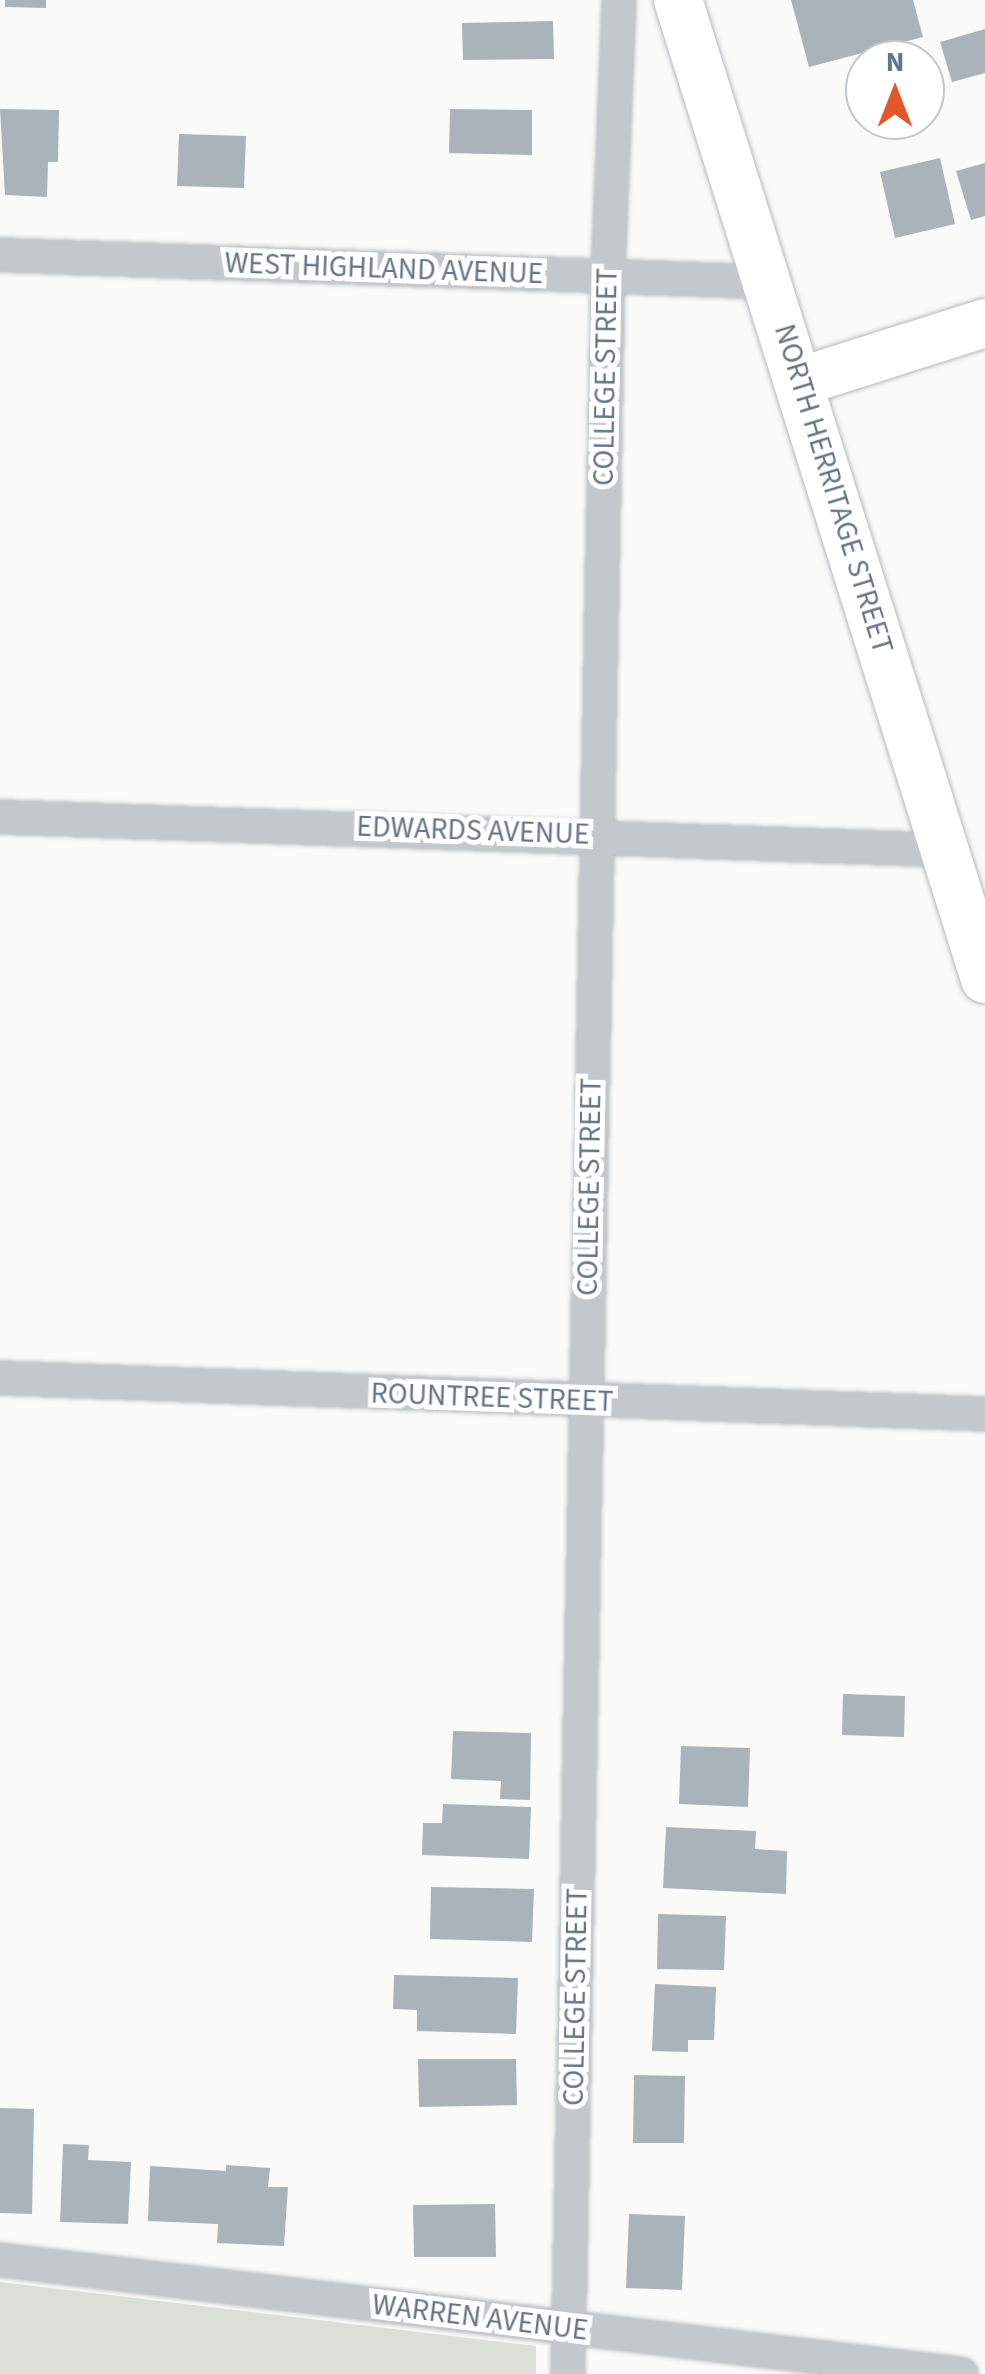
<!DOCTYPE html>
<html>
<head>
<meta charset="utf-8">
<style>
	body { margin:0 }
	#map { position:relative; width:985px; height:2374px; overflow:hidden; background:#fafaf8; font-family:"Source Sans 3",sans-serif }
	div>[style] { position:absolute }
	.green>* { inset:0; background:#dadfd7 }
	.building>* { inset:0; background:#aab3b9 }
	.roads { filter:drop-shadow(0 0 2px #b3babf) drop-shadow(0 0 2px #b3babf) }
	.street>* { height:32px; margin:-16px; padding:0 16px; transform-origin:16px; border-radius:16px; background:#c3c8cc }
	.secondary>* { height:48px; margin:-24px; padding:0 24px; transform-origin:24px; border-radius:24px; background:#fff }
	span { translate:-50% -50%; white-space:nowrap; text-align:center; line-height:1.15; -webkit-text-stroke:10px #fff; paint-order:stroke }
	.street-label { font-size:30px; color:#657683 }
	.north { position:absolute; left:845px; top:40px; width:100px; height:100px; box-sizing:border-box; background:#fff; border:2px solid #c1c8cd; border-radius:50%; rotate:0deg; font-size:28px; font-weight:700; line-height:40px; text-align:center; color:#657683 }
	.north::after { content:''; display:block; margin:auto; width:35px; height:45px; background:#e4572e; clip-path:polygon(50% 0,100% 100%,50% 72%,0 100%) }
</style>
</head>
<body>
<div id="map">
	<div class="green">
		<i style="clip-path:polygon(0 2282px,536px 2346px,536px 2374px,0 2374px)"></i>
	</div>
	<div class="building">
		<i style="clip-path:polygon(5px 0,46px 0,46px 8px,5px 7px)"></i>
		<i style="clip-path:polygon(791px 0,913px 0,923px 37px,809px 67px)"></i>
		<i style="clip-path:polygon(553px 21px,554px 59px,463px 60px,462px 23px)"></i>
		<i style="clip-path:polygon(985px 29px,985px 73px,952px 82px,940px 42px)"></i>
		<i style="clip-path:polygon(0 109px,59px 110px,58px 162px,48px 162px,47px 197px,5px 195px)"></i>
		<i style="clip-path:polygon(450px 109px,532px 110px,532px 155px,449px 153px)"></i>
		<i style="clip-path:polygon(179px 134px,246px 136px,244px 188px,177px 186px)"></i>
		<i style="clip-path:polygon(940px 158px,955px 224px,895px 238px,880px 172px)"></i>
		<i style="clip-path:polygon(985px 163px,985px 216px,971px 220px,956px 171px)"></i>
		<i style="clip-path:polygon(843px 1694px,905px 1696px,904px 1737px,842px 1735px)"></i>
		<i style="clip-path:polygon(453px 1731px,531px 1733px,530px 1800px,500px 1799px,501px 1781px,451px 1779px)"></i>
		<i style="clip-path:polygon(681px 1746px,750px 1748px,748px 1807px,679px 1804px)"></i>
		<i style="clip-path:polygon(443px 1804px,531px 1807px,529px 1859px,422px 1855px,423px 1823px,442px 1823px)"></i>
		<i style="clip-path:polygon(666px 1827px,756px 1831px,755px 1849px,787px 1851px,786px 1894px,663px 1888px)"></i>
		<i style="clip-path:polygon(431px 1887px,534px 1889px,532px 1942px,430px 1939px)"></i>
		<i style="clip-path:polygon(658px 1914px,726px 1916px,724px 1970px,657px 1969px)"></i>
		<i style="clip-path:polygon(394px 1975px,518px 1978px,516px 2034px,417px 2031px,417px 2010px,393px 2009px)"></i>
		<i style="clip-path:polygon(655px 1984px,716px 1987px,714px 2040px,688px 2040px,688px 2052px,652px 2051px)"></i>
		<i style="clip-path:polygon(418px 2059px,516px 2059px,517px 2105px,419px 2107px)"></i>
		<i style="clip-path:polygon(634px 2075px,685px 2076px,684px 2143px,633px 2143px)"></i>
		<i style="clip-path:polygon(0 2108px,34px 2109px,32px 2214px,0 2213px)"></i>
		<i style="clip-path:polygon(63px 2144px,89px 2145px,88px 2160px,131px 2162px,128px 2224px,60px 2222px)"></i>
		<i style="clip-path:polygon(226px 2165px,270px 2168px,268px 2187px,288px 2187px,284px 2246px,217px 2243px,218px 2224px,148px 2221px,150px 2166px,226px 2171px)"></i>
		<i style="clip-path:polygon(495px 2204px,496px 2257px,414px 2257px,413px 2205px)"></i>
		<i style="clip-path:polygon(629px 2214px,685px 2216px,682px 2290px,626px 2288px)"></i>
	</div>
	<div class="roads">
		<div class="street">
			<i style="left:0;top:255px;width:768px;rotate:2.01deg"></i>
			<i style="left:0;top:817px;width:946px;rotate:2deg"></i>
			<i style="left:0;top:1378px;width:986px;rotate:2.09deg"></i>
			<i style="left:0;top:2260px;width:968px;rotate:6.77deg"></i>
			<i style="left:568px;top:2374px;width:2098px;rotate:-88.91deg"></i>
			<i style="left:608px;top:276px;width:276px;rotate:-87.7deg"></i>
		</div>
		<div class="secondary">
			<i style="left:678px;top:0;width:1026px;rotate:72.59deg"></i>
			<i style="left:799px;top:382px;width:195px;rotate:-17.6deg"></i>
		</div>
	</div>
	<div class="street-label">
		<span style="left:384px;top:269px;rotate:2deg">WEST HIGHLAND AVENUE</span>
		<span style="left:606px;top:377px;rotate:-89deg">COLLEGE STREET</span>
		<span style="left:833px;top:489px;rotate:73deg">NORTH HERRITAGE STREET</span>
		<span style="left:473px;top:831px;rotate:2deg">EDWARDS AVENUE</span>
		<span style="left:590px;top:1187px;rotate:-89deg">COLLEGE STREET</span>
		<span style="left:492px;top:1398px;rotate:2deg">ROUNTREE STREET</span>
		<span style="left:576px;top:1997px;rotate:-89deg">COLLEGE STREET</span>
		<span style="left:480px;top:2318px;rotate:7deg">WARREN AVENUE</span>
	</div>
	<div class="north">N</div>
</div>
</body>
</html>
